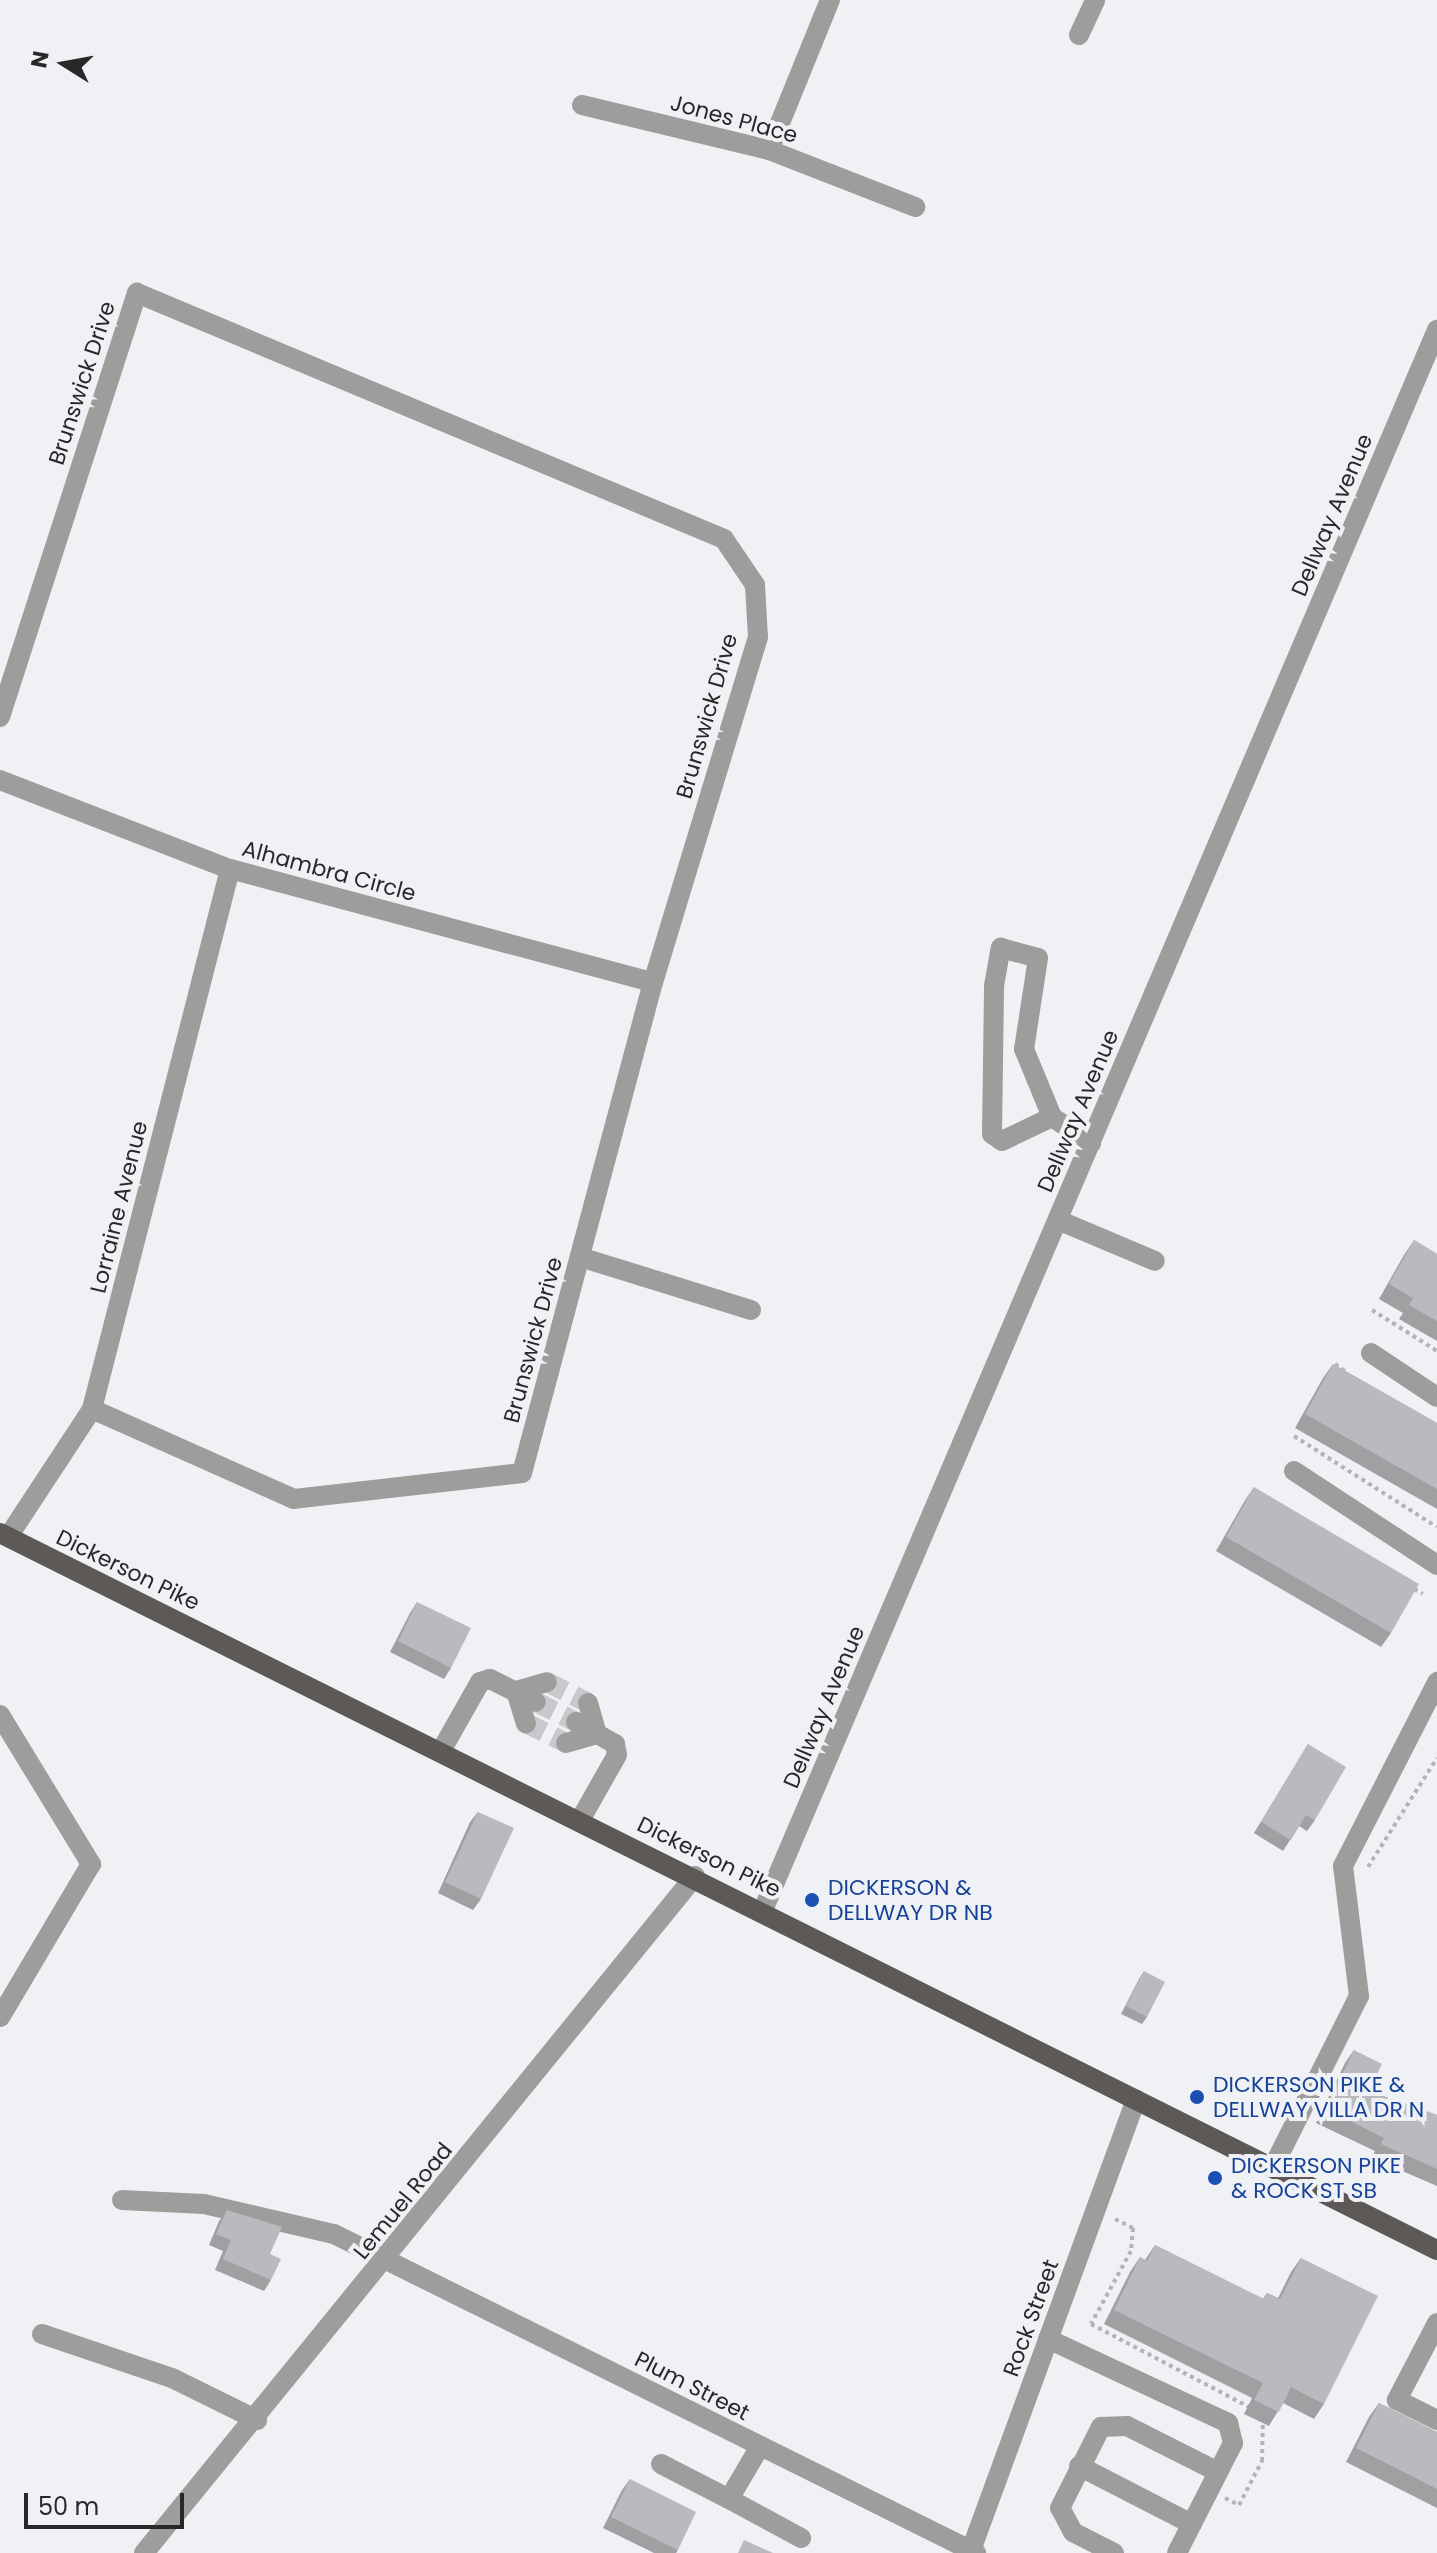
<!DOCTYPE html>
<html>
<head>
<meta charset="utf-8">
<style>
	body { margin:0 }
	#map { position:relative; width:1437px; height:2553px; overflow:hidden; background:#f0f1f5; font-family:Poppins,sans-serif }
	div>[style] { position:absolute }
	.minor-tunnel>* { height:20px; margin-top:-10px; transform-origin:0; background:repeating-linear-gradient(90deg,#c8c9cc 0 20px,transparent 0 30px) }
	.path>* { height:4px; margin-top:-2px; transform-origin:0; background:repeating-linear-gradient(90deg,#b3b4b7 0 4px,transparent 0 8px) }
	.minor>* { height:20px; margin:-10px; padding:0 10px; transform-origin:10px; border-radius:10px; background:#9f9d9c }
	.major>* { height:20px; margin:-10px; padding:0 10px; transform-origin:10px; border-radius:10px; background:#5c5957 }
	.wall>* { inset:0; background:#a0a0a3 }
	.building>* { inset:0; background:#bababe }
	.dots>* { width:22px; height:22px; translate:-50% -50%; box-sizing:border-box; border:4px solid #f0f1f5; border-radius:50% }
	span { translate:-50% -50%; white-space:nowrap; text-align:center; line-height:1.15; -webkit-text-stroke:8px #f0f1f5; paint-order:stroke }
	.street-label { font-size:22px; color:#282829 }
	.transit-label { font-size:22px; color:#164399 }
	.left { translate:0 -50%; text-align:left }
	.north { position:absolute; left:24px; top:24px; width:80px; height:80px; -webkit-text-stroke:6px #f0f1f5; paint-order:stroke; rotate:281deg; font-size:22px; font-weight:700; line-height:32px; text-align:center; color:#282829 }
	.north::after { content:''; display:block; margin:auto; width:28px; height:36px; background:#282829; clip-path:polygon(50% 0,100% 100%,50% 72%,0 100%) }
	.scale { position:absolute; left:24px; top:2493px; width:160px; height:36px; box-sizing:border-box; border:4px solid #282829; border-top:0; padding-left:10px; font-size:24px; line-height:28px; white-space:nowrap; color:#282829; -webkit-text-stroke:6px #f0f1f5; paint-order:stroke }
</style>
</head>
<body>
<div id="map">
	<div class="minor-tunnel">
		<i style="left:547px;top:1682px;width:46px;rotate:27.1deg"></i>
		<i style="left:536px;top:1702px;width:45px;rotate:26.6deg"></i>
		<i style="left:526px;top:1723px;width:45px;rotate:26.6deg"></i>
	</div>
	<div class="path">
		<i style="left:1372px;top:1310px;width:77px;rotate:32.2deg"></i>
		<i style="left:1335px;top:1364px;width:14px;rotate:36deg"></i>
		<i style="left:1294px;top:1436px;width:169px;rotate:32.5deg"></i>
		<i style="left:1414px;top:1589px;width:10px;rotate:29deg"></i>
		<i style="left:1368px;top:1867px;width:129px;rotate:-57.7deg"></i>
		<i style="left:1115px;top:2219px;width:20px;rotate:27deg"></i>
		<i style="left:1133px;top:2228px;width:23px;rotate:95deg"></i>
		<i style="left:1131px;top:2251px;width:83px;rotate:118.7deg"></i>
		<i style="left:1091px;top:2324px;width:181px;rotate:27.7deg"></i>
		<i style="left:1225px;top:2498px;width:16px;rotate:27deg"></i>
		<i style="left:1239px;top:2505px;width:50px;rotate:-62.4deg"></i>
		<i style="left:1262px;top:2461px;width:43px;rotate:-88.7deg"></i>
	</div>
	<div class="minor">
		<i style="left:1079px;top:35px;width:38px;rotate:-65deg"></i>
		<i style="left:582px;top:105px;width:192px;rotate:13.5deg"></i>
		<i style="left:769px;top:150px;width:157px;rotate:21.3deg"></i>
		<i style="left:769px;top:150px;width:162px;rotate:-67.9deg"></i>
		<i style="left:0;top:717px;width:446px;rotate:-72.1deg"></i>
		<i style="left:137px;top:293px;width:636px;rotate:22.74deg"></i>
		<i style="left:724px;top:539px;width:55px;rotate:56deg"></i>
		<i style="left:755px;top:585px;width:52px;rotate:86.7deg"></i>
		<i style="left:758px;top:637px;width:361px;rotate:106.9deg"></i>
		<i style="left:653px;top:982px;width:508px;rotate:104.94deg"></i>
		<i style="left:522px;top:1473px;width:229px;rotate:173.5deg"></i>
		<i style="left:294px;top:1499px;width:221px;rotate:-156deg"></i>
		<i style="left:0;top:780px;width:247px;rotate:21.2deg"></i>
		<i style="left:230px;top:869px;width:438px;rotate:15deg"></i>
		<i style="left:1052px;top:1117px;width:55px;rotate:154.4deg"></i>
		<i style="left:1002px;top:1141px;width:12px;rotate:-145deg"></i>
		<i style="left:992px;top:1134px;width:148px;rotate:-89.2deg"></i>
		<i style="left:994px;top:986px;width:39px;rotate:-80deg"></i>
		<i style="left:1001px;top:948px;width:38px;rotate:15deg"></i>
		<i style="left:1038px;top:958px;width:92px;rotate:98.7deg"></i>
		<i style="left:1024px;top:1049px;width:74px;rotate:67.6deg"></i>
		<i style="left:1052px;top:1117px;width:47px;rotate:33.7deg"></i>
		<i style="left:1058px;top:1220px;width:105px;rotate:22.9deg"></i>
		<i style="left:580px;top:1257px;width:179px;rotate:17.2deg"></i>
		<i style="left:1371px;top:1353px;width:79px;rotate:33.7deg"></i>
		<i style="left:1294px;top:1471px;width:171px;rotate:33.3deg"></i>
		<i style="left:8px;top:1537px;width:153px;rotate:-56.7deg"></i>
		<i style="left:92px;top:1409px;width:557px;rotate:-75.66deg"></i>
		<i style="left:516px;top:1691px;width:34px;rotate:73deg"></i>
		<i style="left:516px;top:1691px;width:32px;rotate:-16deg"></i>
		<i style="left:588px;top:1703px;width:32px;rotate:74deg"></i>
		<i style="left:0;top:1715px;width:175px;rotate:58.6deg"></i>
		<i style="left:91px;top:1864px;width:178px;rotate:120.7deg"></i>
		<i style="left:576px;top:1722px;width:45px;rotate:29.4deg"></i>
		<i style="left:615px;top:1744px;width:11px;rotate:80deg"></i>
		<i style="left:617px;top:1755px;width:75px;rotate:119.6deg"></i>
		<i style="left:566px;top:1743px;width:32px;rotate:-16deg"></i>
		<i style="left:441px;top:1751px;width:79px;rotate:-60.5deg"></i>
		<i style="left:480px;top:1682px;width:10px;rotate:-17deg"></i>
		<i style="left:490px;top:1679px;width:51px;rotate:26.6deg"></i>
		<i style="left:763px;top:1910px;width:1718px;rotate:-66.9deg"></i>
		<i style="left:1273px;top:2167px;width:191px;rotate:-63.3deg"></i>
		<i style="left:1359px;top:1996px;width:131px;rotate:-97deg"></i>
		<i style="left:1343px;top:1866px;width:207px;rotate:-62.9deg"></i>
		<i style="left:122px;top:2200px;width:82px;rotate:2.8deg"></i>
		<i style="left:204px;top:2204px;width:133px;rotate:13deg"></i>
		<i style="left:334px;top:2234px;width:717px;rotate:26.42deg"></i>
		<i style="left:1437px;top:2323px;width:87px;rotate:117.5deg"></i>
		<i style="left:1397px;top:2400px;width:45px;rotate:26.6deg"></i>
		<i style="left:42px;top:2334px;width:137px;rotate:18.7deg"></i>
		<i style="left:172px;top:2378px;width:95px;rotate:26.3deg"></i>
		<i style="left:1048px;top:2339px;width:199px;rotate:25deg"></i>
		<i style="left:1228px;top:2423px;width:21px;rotate:76deg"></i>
		<i style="left:1233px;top:2443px;width:123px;rotate:117deg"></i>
		<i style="left:759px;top:2448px;width:59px;rotate:120.5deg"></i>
		<i style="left:729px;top:2499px;width:82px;rotate:28.4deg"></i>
		<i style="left:661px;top:2464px;width:76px;rotate:27.2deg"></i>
		<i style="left:1079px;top:2466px;width:127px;rotate:27.2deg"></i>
		<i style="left:144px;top:2553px;width:873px;rotate:-50.86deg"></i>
		<i style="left:970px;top:2553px;width:483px;rotate:-69.9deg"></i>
		<i style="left:1114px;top:2553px;width:46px;rotate:-152.9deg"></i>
		<i style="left:1073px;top:2532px;width:27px;rotate:-118deg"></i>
		<i style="left:1060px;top:2508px;width:91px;rotate:-63.2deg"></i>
		<i style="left:1101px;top:2427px;width:26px;rotate:-2deg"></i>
		<i style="left:1127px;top:2426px;width:102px;rotate:26.8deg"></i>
	</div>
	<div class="major">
		<i style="left:0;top:1533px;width:1606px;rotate:26.52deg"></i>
	</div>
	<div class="wall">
		<i style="clip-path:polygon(1414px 1240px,1437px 1254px,1437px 1341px,1399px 1319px,1403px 1313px,1379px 1299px,1404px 1255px)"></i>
		<i style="clip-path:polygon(1333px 1364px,1437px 1423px,1437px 1509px,1295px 1428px,1323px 1378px)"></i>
		<i style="clip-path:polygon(1254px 1487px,1391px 1633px,1381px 1647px,1216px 1551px,1244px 1502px)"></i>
		<i style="clip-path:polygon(417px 1602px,451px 1668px,444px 1679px,390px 1652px,410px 1613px)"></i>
		<i style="clip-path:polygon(1308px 1744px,1315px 1820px,1307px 1831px,1299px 1826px,1283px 1851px,1254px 1833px)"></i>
		<i style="clip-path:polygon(478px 1812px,481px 1899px,473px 1910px,438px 1893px,470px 1822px)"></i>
		<i style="clip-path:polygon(1144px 1971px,1147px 2017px,1142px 2024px,1121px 2014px,1139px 1979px)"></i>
		<i style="clip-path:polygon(1354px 2050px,1369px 2091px,1437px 2115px,1437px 2186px,1372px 2158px,1375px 2151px,1316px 2123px,1345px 2063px)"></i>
		<i style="clip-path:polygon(227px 2210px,270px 2254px,271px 2280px,264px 2291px,215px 2270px,223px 2251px,209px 2245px,219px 2221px)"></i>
		<i style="clip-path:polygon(1155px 2245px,1263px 2299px,1267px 2293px,1278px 2298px,1291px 2272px,1301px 2258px,1324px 2404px,1314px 2419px,1283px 2403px,1269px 2426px,1244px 2414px,1252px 2398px,1104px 2324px,1130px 2272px,1140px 2257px,1145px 2260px)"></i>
		<i style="clip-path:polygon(1379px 2403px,1437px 2432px,1437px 2508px,1346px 2462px,1369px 2417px)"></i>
		<i style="clip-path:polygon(630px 2479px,678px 2550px,676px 2553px,654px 2553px,603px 2528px,622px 2490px)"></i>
	</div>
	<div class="building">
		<i style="clip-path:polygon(1414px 1240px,1437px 1254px,1437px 1321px,1409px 1305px,1413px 1298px,1389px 1284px)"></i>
		<i style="clip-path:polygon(1333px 1364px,1437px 1423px,1437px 1489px,1305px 1414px)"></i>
		<i style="clip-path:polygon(1254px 1487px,1419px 1584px,1391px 1633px,1226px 1537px)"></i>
		<i style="clip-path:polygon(417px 1602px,471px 1628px,451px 1668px,398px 1641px)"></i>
		<i style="clip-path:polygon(1308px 1744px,1346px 1767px,1315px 1820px,1306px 1815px,1291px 1840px,1261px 1822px)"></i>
		<i style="clip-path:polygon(478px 1812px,514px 1828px,481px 1899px,445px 1882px)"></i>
		<i style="clip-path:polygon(1144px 1971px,1165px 1982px,1147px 2017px,1126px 2006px)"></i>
		<i style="clip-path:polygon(1354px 2050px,1382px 2064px,1369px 2091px,1437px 2115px,1437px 2169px,1381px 2144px,1384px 2138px,1326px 2109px)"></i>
		<i style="clip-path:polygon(227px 2210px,282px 2227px,270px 2254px,281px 2259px,271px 2280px,223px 2259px,231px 2240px,216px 2234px)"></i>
		<i style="clip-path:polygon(1155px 2245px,1264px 2299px,1267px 2293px,1280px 2299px,1301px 2258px,1378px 2296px,1324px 2404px,1291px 2387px,1279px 2412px,1254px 2400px,1263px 2383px,1114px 2310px,1140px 2257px,1147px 2261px)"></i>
		<i style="clip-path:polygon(1379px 2403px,1437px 2432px,1437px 2489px,1356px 2448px)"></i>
		<i style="clip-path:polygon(630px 2479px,696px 2512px,678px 2550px,611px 2517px)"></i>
		<i style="clip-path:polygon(744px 2540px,773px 2553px,738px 2553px)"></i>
	</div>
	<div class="dots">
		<i style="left:812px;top:1900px;background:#1a4fb4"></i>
		<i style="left:1197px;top:2097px;background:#1a4fb4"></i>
		<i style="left:1215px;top:2178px;background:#1a4fb4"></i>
	</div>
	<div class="street-label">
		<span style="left:734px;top:119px;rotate:15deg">Jones Place</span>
		<span style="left:82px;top:383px;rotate:-72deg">Brunswick Drive</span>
		<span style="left:1332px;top:515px;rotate:-67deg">Dellway Avenue</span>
		<span style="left:707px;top:716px;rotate:-74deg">Brunswick Drive</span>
		<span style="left:329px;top:871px;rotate:15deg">Alhambra Circle</span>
		<span style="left:1078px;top:1111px;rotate:-67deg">Dellway Avenue</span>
		<span style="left:119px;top:1207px;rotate:-76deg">Lorraine Avenue</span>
		<span style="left:533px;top:1340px;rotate:-75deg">Brunswick Drive</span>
		<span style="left:128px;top:1570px;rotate:26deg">Dickerson Pike</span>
		<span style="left:824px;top:1707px;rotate:-67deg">Dellway Avenue</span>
		<span style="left:709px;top:1857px;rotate:26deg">Dickerson Pike</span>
		<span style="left:403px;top:2201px;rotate:-51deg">Lemuel Road</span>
		<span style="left:1031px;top:2318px;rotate:-70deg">Rock Street</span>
		<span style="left:692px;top:2386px;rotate:27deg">Plum Street</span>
	</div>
	<div class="transit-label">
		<span class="left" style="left:828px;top:1900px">DICKERSON &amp;<br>DELLWAY DR NB</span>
		<span class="left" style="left:1213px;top:2097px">DICKERSON PIKE &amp;<br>DELLWAY VILLA DR N</span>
		<span class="left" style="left:1231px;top:2178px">DICKERSON PIKE<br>&amp; ROCK ST SB</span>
	</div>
	<div class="north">N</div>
	<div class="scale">50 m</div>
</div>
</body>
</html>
